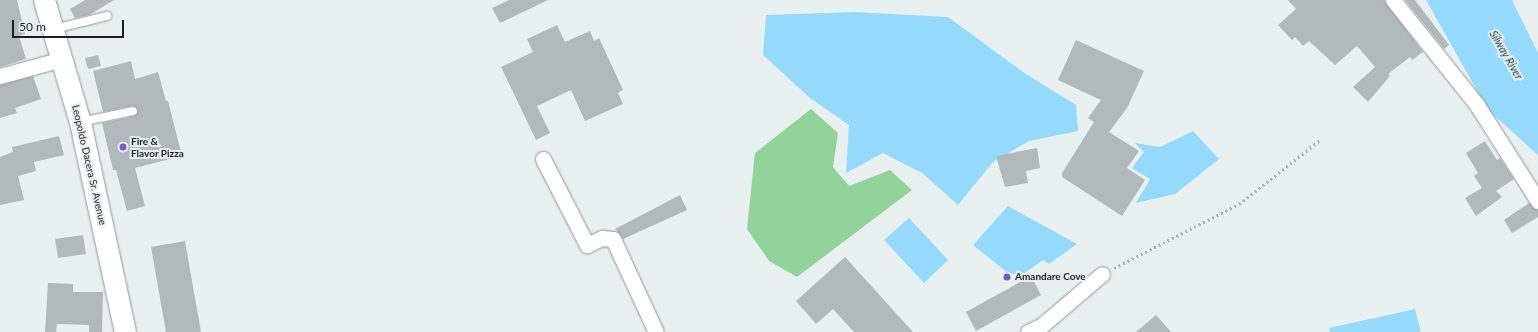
<!DOCTYPE html>
<html>
<head>
<meta charset="utf-8">
<style>
	body { margin:0 }
	#map { position:relative; width:1538px; height:332px; overflow:hidden; background:#e8f1f0; font-family:Lato,sans-serif }
	div>[style] { position:absolute }
	.forest>* { inset:0; background:#91d399 }
	.water>* { inset:0; background:#95dafc }
	.building>* { inset:0; background:#b1b9bb }
	.path>* { height:2.5px; margin-top:-1.25px; transform-origin:0; background:repeating-linear-gradient(90deg,#aab1b0 0 2px,transparent 0 5px) }
	.roads { filter:drop-shadow(0 0 1px #919998) drop-shadow(0 0 1px #919998) }
	.lane>* { height:8px; margin:-4px; padding:0 4px; transform-origin:4px; border-radius:4px; background:#fff }
	.street>* { height:15px; margin:-7.5px; padding:0 7.5px; transform-origin:7.5px; border-radius:7.5px; background:#fff }
	.secondary>* { height:21px; margin:-10.5px; padding:0 10.5px; transform-origin:10.5px; border-radius:10.5px; background:#fff }
	.dots>* { width:11px; height:11px; translate:-50% -50%; box-sizing:border-box; border:2px solid #e8f1f0; border-radius:50% }
	span { translate:-50% -50%; white-space:nowrap; text-align:center; line-height:1.15; -webkit-text-stroke:4px #e8f1f0; paint-order:stroke }
	.poi-label { font-size:10px; color:#1c1f1e; font-weight:700 }
	.left { translate:0 -50%; text-align:left }
	.street-label { font-size:10px; color:#1c1f1e }
	.water-label { font-size:11px; color:#123b4c; font-style:italic }
	.scale { position:absolute; left:12px; top:20px; width:112px; height:18px; box-sizing:border-box; border:2px solid #1c1f1e; border-top:0; padding-left:5px; font-size:12px; line-height:14px; white-space:nowrap; color:#1c1f1e; -webkit-text-stroke:3px #e8f1f0; paint-order:stroke }
</style>
</head>
<body>
<div id="map">
	<div class="forest">
		<i style="clip-path:polygon(811px 109px,838px 133px,833px 167px,849px 186px,890px 170px,912px 190px,797px 277px,769px 261px,747px 229px,755px 153px)"></i>
	</div>
	<div class="water">
		<i style="clip-path:polygon(1426px 0,1512px 0,1538px 53px,1538px 155px,1488px 110px)"></i>
		<i style="clip-path:polygon(854px 12px,948px 17px,1026px 74px,1076px 105px,1078px 131px,1029px 141px,993px 162px,958px 205px,922px 173px,883px 153px,846px 173px,849px 125px,810px 98px,763px 55px,766px 15px)"></i>
		<i style="clip-path:polygon(1193px 131px,1219px 159px,1175px 194px,1136px 203px,1150px 179px,1132px 168px,1144px 152px,1135px 143px,1160px 147px)"></i>
		<i style="clip-path:polygon(1008px 206px,1077px 244px,1049px 264px,1043px 260px,1022px 275px,1008px 273px,973px 245px)"></i>
		<i style="clip-path:polygon(909px 218px,948px 260px,924px 283px,884px 240px)"></i>
		<i style="clip-path:polygon(1415px 309px,1421px 332px,1330px 332px,1329px 328px)"></i>
	</div>
	<div class="building">
		<i style="clip-path:polygon(0 0,17px 0,25px 34px,19px 36px,26px 59px,0 67px)"></i>
		<i style="clip-path:polygon(85px 0,114px 0,89px 15px,75px 18px,70px 9px)"></i>
		<i style="clip-path:polygon(509px 0,548px 0,500px 23px,492px 8px)"></i>
		<i style="clip-path:polygon(1288px 0,1384px 0,1423px 52px,1412px 60px,1410px 57px,1388px 74px,1390px 76px,1368px 102px,1353px 87px,1375px 67px,1357px 46px,1335px 65px,1309px 41px,1303px 46px,1295px 37px,1292px 40px,1278px 25px,1296px 9px)"></i>
		<i style="clip-path:polygon(1405px 0,1415px 0,1449px 45px,1444px 49px)"></i>
		<i style="clip-path:polygon(557px 25px,565px 42px,590px 31px,594px 41px,599px 38px,623px 90px,618px 93px,623px 104px,585px 121px,571px 90px,537px 106px,550px 133px,536px 140px,501px 67px,533px 52px,527px 39px)"></i>
		<i style="clip-path:polygon(1076px 40px,1144px 71px,1127px 108px,1109px 132px,1139px 151px,1127px 168px,1145px 180px,1122px 216px,1062px 177px,1062px 173px,1094px 122px,1088px 118px,1101px 100px,1058px 80px)"></i>
		<i style="clip-path:polygon(98px 55px,101px 66px,88px 69px,85px 58px)"></i>
		<i style="clip-path:polygon(131px 61px,135px 79px,158px 72px,166px 101px,168px 101px,182px 156px,135px 168px,145px 206px,127px 211px,116px 170px,113px 170px,102px 123px,134px 116px,138px 110px,132px 106px,103px 112px,93px 71px)"></i>
		<i style="clip-path:polygon(33px 76px,41px 99px,15px 108px,17px 113px,0 118px,0 85px)"></i>
		<i style="clip-path:polygon(59px 136px,64px 155px,34px 162px,36px 171px,18px 176px,24px 200px,0 205px,0 157px,13px 152px,12px 147px)"></i>
		<i style="clip-path:polygon(1485px 141px,1497px 160px,1500px 158px,1514px 179px,1496px 191px,1502px 197px,1476px 216px,1465px 198px,1482px 188px,1474px 176px,1478px 173px,1466px 153px)"></i>
		<i style="clip-path:polygon(1037px 148px,1040px 168px,1026px 171px,1028px 183px,1005px 187px,996px 156px)"></i>
		<i style="clip-path:polygon(680px 195px,687px 210px,623px 239px,617px 231px,615px 229px)"></i>
		<i style="clip-path:polygon(1529px 203px,1538px 210px,1538px 217px,1512px 233px,1504px 220px)"></i>
		<i style="clip-path:polygon(83px 235px,86px 254px,58px 258px,55px 239px)"></i>
		<i style="clip-path:polygon(185px 241px,201px 332px,166px 332px,151px 247px)"></i>
		<i style="clip-path:polygon(845px 257px,913px 332px,854px 332px,833px 309px,816px 324px,796px 301px)"></i>
		<i style="clip-path:polygon(1031px 276px,1041px 295px,976px 331px,966px 312px)"></i>
		<i style="clip-path:polygon(48px 283px,73px 284px,73px 292px,103px 292px,102px 332px,89px 332px,89px 325px,57px 324px,56px 332px,45px 332px)"></i>
		<i style="clip-path:polygon(1156px 315px,1171px 332px,1136px 332px)"></i>
	</div>
	<div class="path">
		<i style="left:1114px;top:268px;width:140px;rotate:-27.1deg"></i>
		<i style="left:1239px;top:204px;width:105px;rotate:-38.4deg"></i>
	</div>
	<div class="roads">
		<div class="lane">
			<i style="left:54px;top:29px;width:55px;rotate:-13.8deg"></i>
			<i style="left:80px;top:122px;width:54px;rotate:-11.7deg"></i>
		</div>
		<div class="street">
			<i style="left:1393px;top:0;width:134px;rotate:51.3deg"></i>
			<i style="left:1477px;top:105px;width:114px;rotate:57.6deg"></i>
			<i style="left:0;top:76px;width:64px;rotate:-15.3deg"></i>
			<i style="left:543px;top:159px;width:97px;rotate:62.9deg"></i>
			<i style="left:587px;top:245px;width:17px;rotate:-25deg"></i>
			<i style="left:602px;top:238px;width:11px;rotate:5deg"></i>
			<i style="left:613px;top:239px;width:102px;rotate:65.2deg"></i>
			<i style="left:1028px;top:332px;width:14px;rotate:-25deg"></i>
			<i style="left:1041px;top:326px;width:80px;rotate:-40.4deg"></i>
		</div>
		<div class="secondary">
			<i style="left:44px;top:0;width:127px;rotate:73.6deg"></i>
			<i style="left:80px;top:122px;width:215px;rotate:77.9deg"></i>
		</div>
	</div>
	<div class="dots">
		<i style="left:123px;top:147px;background:#7957d1"></i>
		<i style="left:1007px;top:277px;background:#7957d1"></i>
	</div>
	<div class="poi-label">
		<span class="left" style="left:131px;top:147px">Fire &amp;<br>Flavor Pizza</span>
		<span class="left" style="left:1015px;top:277px">Amandare Cove</span>
	</div>
	<div class="street-label">
		<span style="left:89px;top:165px;rotate:77deg">Leopoldo Dacera Sr. Avenue</span>
	</div>
	<div class="water-label">
		<span style="left:1506px;top:55px;rotate:60deg">Silway River</span>
	</div>
	<div class="scale">50 m</div>
</div>
</body>
</html>
